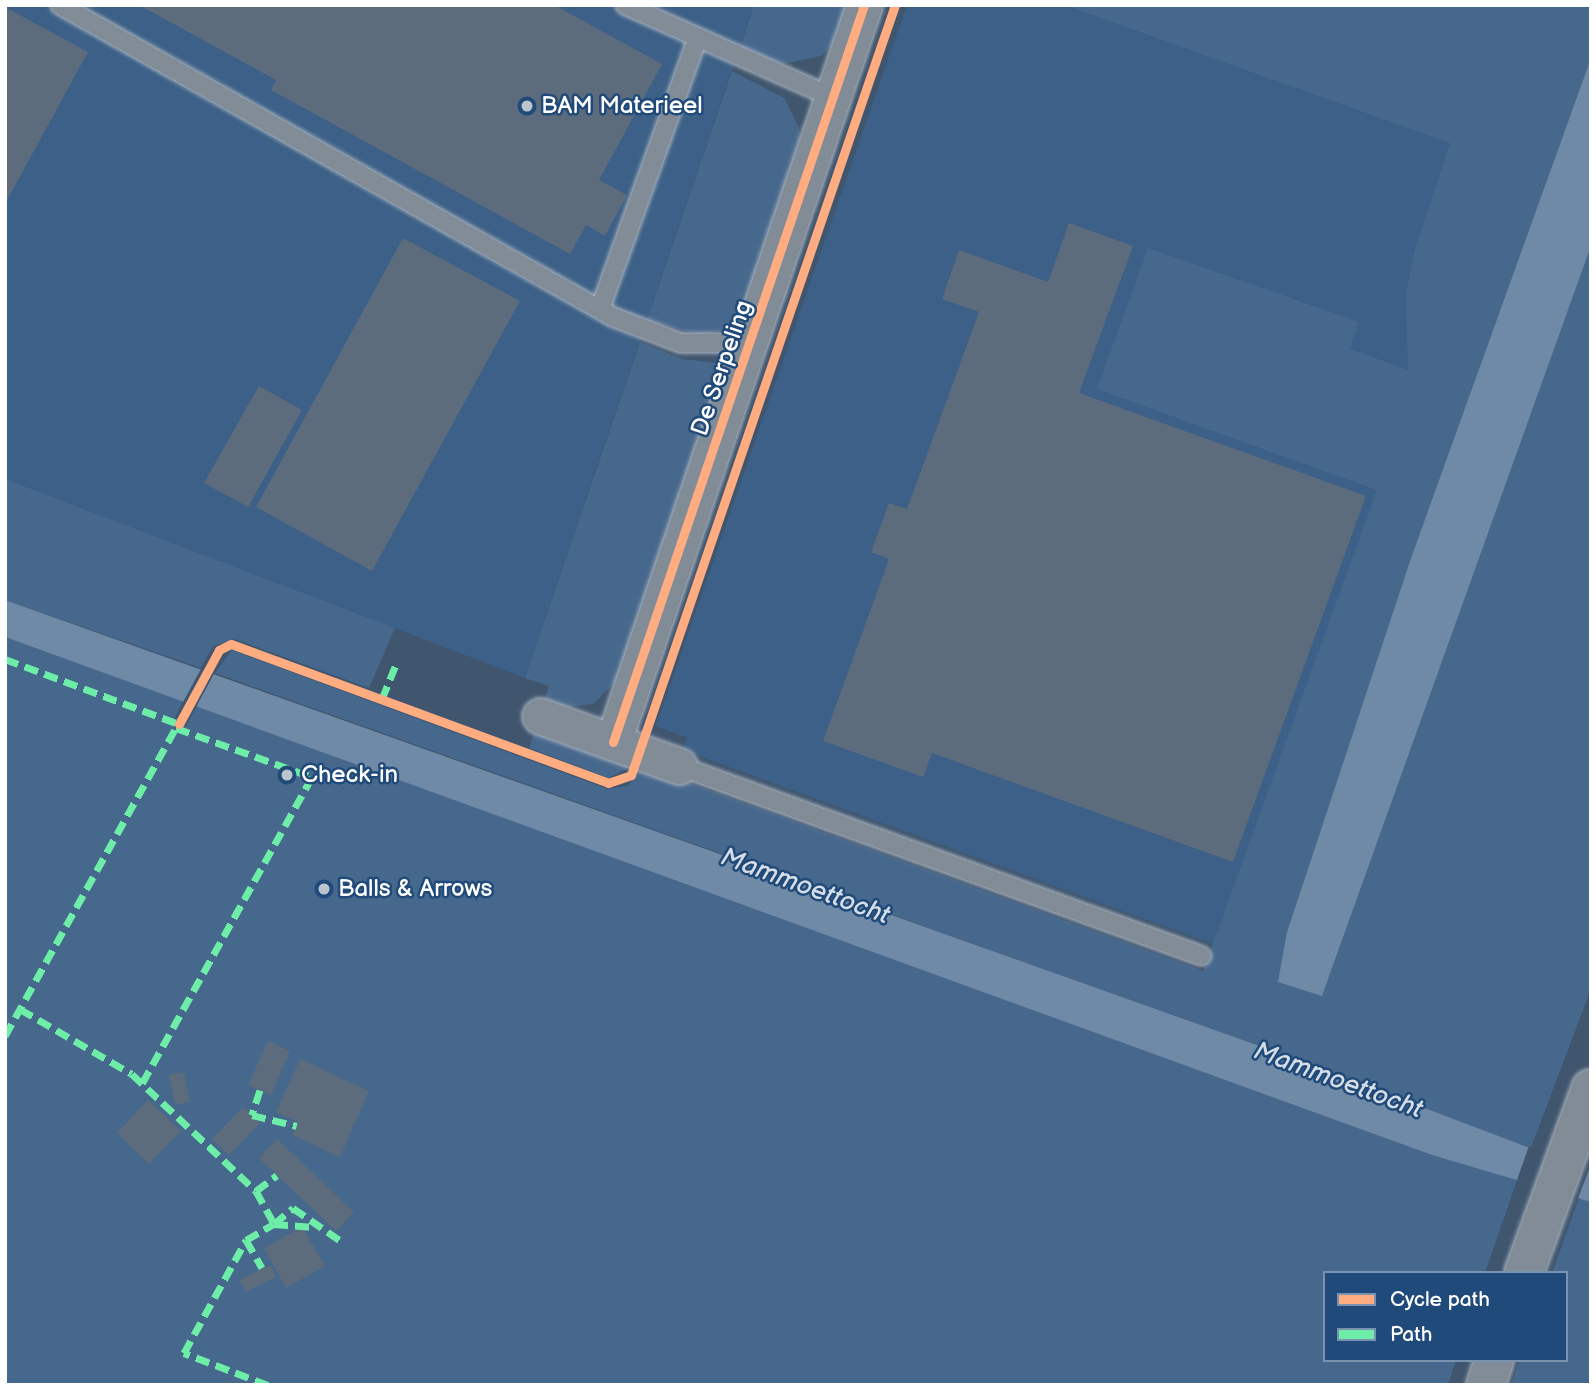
<!DOCTYPE html>
<html>
<head>
<meta charset="utf-8">
<style>
	body { margin:0 }
	#map { position:relative; width:1596px; height:1390px; overflow:hidden; background:#40566e; font-family:"Balsamiq Sans",sans-serif }
	div>[style] { position:absolute }
	.built>* { inset:0; background:#3c6087 }
	.green>* { inset:0; background:#47688d }
	.water>* { inset:0; background:#6f8aa7 }
	.pier>* { inset:0; background:#40566e }
	.building>* { inset:0; background:#5c6c7d }
	.roads { filter:drop-shadow(0 0 2px #a9b3be) drop-shadow(0 0 2px #a9b3be) }
	.lane>* { height:18px; margin:-9px; padding:0 9px; transform-origin:9px; border-radius:9px; background:#818c97 }
	.street>* { height:35px; margin:-17.5px; padding:0 17.5px; transform-origin:17.5px; border-radius:17.5px; background:#818c97 }
	.highway>* { height:38px; margin:-19px; padding:0 19px; transform-origin:19px; border-radius:19px; background:#818c97 }
	.quiet>* { height:7px; margin-top:-3.5px; transform-origin:0; background:repeating-linear-gradient(90deg,#6deda7 0 14px,transparent 0 21px) }
	.cycleway>* { height:9px; margin:-4.5px; padding:0 4.5px; transform-origin:4.5px; border-radius:4.5px; background:#ffac80 }
	.dots>* { width:19px; height:19px; translate:-50% -50%; box-sizing:border-box; border:4px solid #1f4a7a; border-radius:50% }
	span { translate:-50% -50%; white-space:nowrap; text-align:center; line-height:1.15; -webkit-text-stroke:5px #1f4a7a; paint-order:stroke }
	.poi-label { font-size:24px; color:#fff }
	.left { translate:0 -50%; text-align:left }
	.street-label { font-size:24px; color:#fff }
	.water-label { font-size:26px; color:#d5dde6; font-style:italic }
	.frame { position:absolute; inset:0; border:7px solid #fff; pointer-events:none }
	.legend { position:absolute; left:1323px; top:1271px; width:245px; height:91px; box-sizing:border-box; background:#1f4a7a; border:2px solid #7992af; margin:0; padding:9px 12px; list-style:none; font-size:21px; color:#fff }
	.legend li { display:flex; align-items:center; gap:14px; height:35px }
	.legend b { width:35px; border:2px solid #7992af }
</style>
</head>
<body>
<div id="map">
	<div class="built">
		<i style="clip-path:polygon(5px 5px,754px 5px,525px 678px,5px 479px)"></i>
		<i style="clip-path:polygon(907px 5px,1097px 5px,1472px 141px,1421px 439px,1232px 951px,683px 750px,687px 738px,656px 726px)"></i>
	</div>
	<div class="green">
		<i style="clip-path:polygon(754px 5px,848px 5px,836px 42px,821px 56px,782px 64px,740px 48px)"></i>
		<i style="clip-path:polygon(1065px 5px,1591px 5px,1591px 58px,1411px 558px,1287px 932px,1322px 996px,1591px 246px,1591px 989px,1530px 1150px,1271px 1050px,215px 673px,232px 650px,607px 789px,628px 786px,642px 766px,1203px 971px,1377px 490px,1097px 389px,1148px 248px,1359px 322px,1350px 349px,1408px 370px,1406px 295px,1414px 253px,1450px 143px)"></i>
		<i style="clip-path:polygon(732px 71px,784px 98px,799px 128px,800px 147px,744px 309px,726px 330px,699px 335px,647px 320px)"></i>
		<i style="clip-path:polygon(640px 342px,682px 359px,726px 364px,617px 680px,593px 704px,558px 708px,544px 702px,549px 686px,525px 678px)"></i>
		<i style="clip-path:polygon(5px 479px,395px 628px,369px 688px,235px 639px,213px 646px,201px 668px,5px 600px)"></i>
		<i style="clip-path:polygon(5px 637px,183px 701px,173px 722px,186px 726px,197px 706px,1432px 1155px,1518px 1177px,1485px 1273px,1325px 1273px,1325px 1360px,1456px 1360px,1448px 1385px,5px 1385px)"></i>
		<i style="clip-path:polygon(536px 727px,630px 763px,629px 767px,609px 778px,529px 748px)"></i>
		<i style="clip-path:polygon(1579px 1198px,1591px 1202px,1591px 1385px,1511px 1385px,1520px 1360px,1566px 1360px,1566px 1273px,1552px 1273px)"></i>
	</div>
	<div class="water">
		<i style="clip-path:polygon(1591px 58px,1591px 246px,1322px 996px,1278px 982px,1287px 932px,1411px 558px)"></i>
		<i style="clip-path:polygon(5px 600px,1271px 1050px,1591px 1171px,1591px 1202px,1432px 1155px,5px 637px)"></i>
	</div>
	<div class="pier">
		<i style="clip-path:polygon(203px 665px,216px 670px,195px 709px,182px 704px)"></i>
		<i style="clip-path:polygon(1529px 1146px,1590px 1167px,1577px 1201px,1517px 1180px)"></i>
	</div>
	<div class="building">
		<i style="clip-path:polygon(139px 5px,554px 5px,662px 64px,599px 180px,627px 195px,605px 236px,586px 225px,570px 254px,271px 90px,276px 80px)"></i>
		<i style="clip-path:polygon(5px 7px,88px 52px,5px 204px)"></i>
		<i style="clip-path:polygon(1069px 223px,1133px 246px,1079px 393px,1366px 496px,1233px 862px,932px 753px,923px 777px,823px 741px,889px 559px,871px 552px,889px 503px,907px 509px,979px 312px,942px 299px,959px 250px,1048px 282px)"></i>
		<i style="clip-path:polygon(403px 238px,520px 301px,372px 571px,256px 507px)"></i>
		<i style="clip-path:polygon(259px 386px,302px 410px,248px 507px,204px 483px)"></i>
		<i style="clip-path:polygon(280px 769px,297px 776px,295px 781px,277px 775px)"></i>
		<i style="clip-path:polygon(268px 1041px,290px 1051px,271px 1095px,248px 1085px)"></i>
		<i style="clip-path:polygon(300px 1059px,369px 1091px,340px 1157px,292px 1135px,298px 1122px,276px 1112px)"></i>
		<i style="clip-path:polygon(184px 1072px,190px 1102px,175px 1105px,169px 1075px)"></i>
		<i style="clip-path:polygon(148px 1100px,181px 1131px,149px 1164px,117px 1133px)"></i>
		<i style="clip-path:polygon(243px 1107px,260px 1123px,229px 1155px,212px 1139px)"></i>
		<i style="clip-path:polygon(277px 1139px,354px 1212px,336px 1231px,259px 1158px)"></i>
		<i style="clip-path:polygon(302px 1227px,325px 1266px,286px 1288px,264px 1248px)"></i>
		<i style="clip-path:polygon(270px 1265px,276px 1277px,246px 1292px,239px 1280px)"></i>
	</div>
	<div class="roads">
		<div class="lane">
			<i style="left:60px;top:5px;width:635px;rotate:29.43deg"></i>
			<i style="left:613px;top:317px;width:73px;rotate:20.9deg"></i>
			<i style="left:681px;top:343px;width:71px"></i>
			<i style="left:625px;top:5px;width:229px;rotate:24deg"></i>
			<i style="left:600px;top:309px;width:284px;rotate:-70.2deg"></i>
			<i style="left:679px;top:766px;width:556px;rotate:19.97deg"></i>
		</div>
		<div class="street">
			<i style="left:540px;top:716px;width:148px;rotate:19.8deg"></i>
			<i style="left:613px;top:742px;width:779px;rotate:-71.19deg"></i>
		</div>
		<div class="highway">
			<i style="left:1524px;top:1273px;width:196px;rotate:-70deg"></i>
			<i style="left:1486px;top:1385px;width:26px;rotate:-72deg"></i>
		</div>
	</div>
	<div class="quiet">
		<i style="left:5px;top:659px;width:186px;rotate:20.5deg"></i>
		<i style="left:382px;top:699px;width:40px;rotate:-68deg"></i>
		<i style="left:20px;top:1009px;width:129px;rotate:30.1deg"></i>
		<i style="left:132px;top:1074px;width:170px;rotate:43.3deg"></i>
		<i style="left:256px;top:1191px;width:38px;rotate:61deg"></i>
		<i style="left:274px;top:1224px;width:25px;rotate:-40deg"></i>
		<i style="left:293px;top:1208px;width:58px;rotate:34.5deg"></i>
		<i style="left:5px;top:1036px;width:352px;rotate:-61deg"></i>
		<i style="left:176px;top:728px;width:145px;rotate:19.8deg"></i>
		<i style="left:312px;top:777px;width:351px;rotate:119deg"></i>
		<i style="left:260px;top:1090px;width:26px;rotate:108deg"></i>
		<i style="left:252px;top:1115px;width:46px;rotate:13.7deg"></i>
		<i style="left:256px;top:1191px;width:26px;rotate:-37deg"></i>
		<i style="left:246px;top:1240px;width:32px;rotate:60deg"></i>
		<i style="left:268px;top:1385px;width:90px;rotate:-159.1deg"></i>
		<i style="left:184px;top:1353px;width:129px;rotate:-61.2deg"></i>
		<i style="left:246px;top:1240px;width:32px;rotate:-30deg"></i>
		<i style="left:274px;top:1224px;width:40px;rotate:4.3deg"></i>
	</div>
	<div class="cycleway">
		<i style="left:179px;top:724px;width:84px;rotate:-61.6deg"></i>
		<i style="left:219px;top:650px;width:13px;rotate:-27deg"></i>
		<i style="left:231px;top:644px;width:402px;rotate:20.2deg"></i>
		<i style="left:608px;top:783px;width:24px;rotate:-19deg"></i>
		<i style="left:631px;top:775px;width:814px;rotate:-71.08deg"></i>
		<i style="left:613px;top:742px;width:779px;rotate:-71.19deg"></i>
	</div>
	<div class="dots">
		<i style="left:527px;top:106px;background:#bcc4cc"></i>
		<i style="left:287px;top:775px;background:#bcc4cc"></i>
		<i style="left:324px;top:889px;background:#bcc4cc"></i>
	</div>
	<div class="poi-label">
		<span class="left" style="left:541px;top:106px">BAM Materieel</span>
		<span class="left" style="left:301px;top:775px">Check-in</span>
		<span class="left" style="left:338px;top:889px">Balls &amp; Arrows</span>
	</div>
	<div class="street-label">
		<span style="left:722px;top:368px;rotate:-71deg">De Serpeling</span>
	</div>
	<div class="water-label">
		<span style="left:805px;top:887px;rotate:20deg">Mammoettocht</span>
		<span style="left:1338px;top:1081px;rotate:20deg">Mammoettocht</span>
	</div>
	<div class="frame"></div>
	<ul class="legend">
	<li><b style="height:9px;background:#ffac80"></b>Cycle path</li>
	<li><b style="height:9px;background:#6deda7"></b>Path</li>
	</ul>
</div>
</body>
</html>
